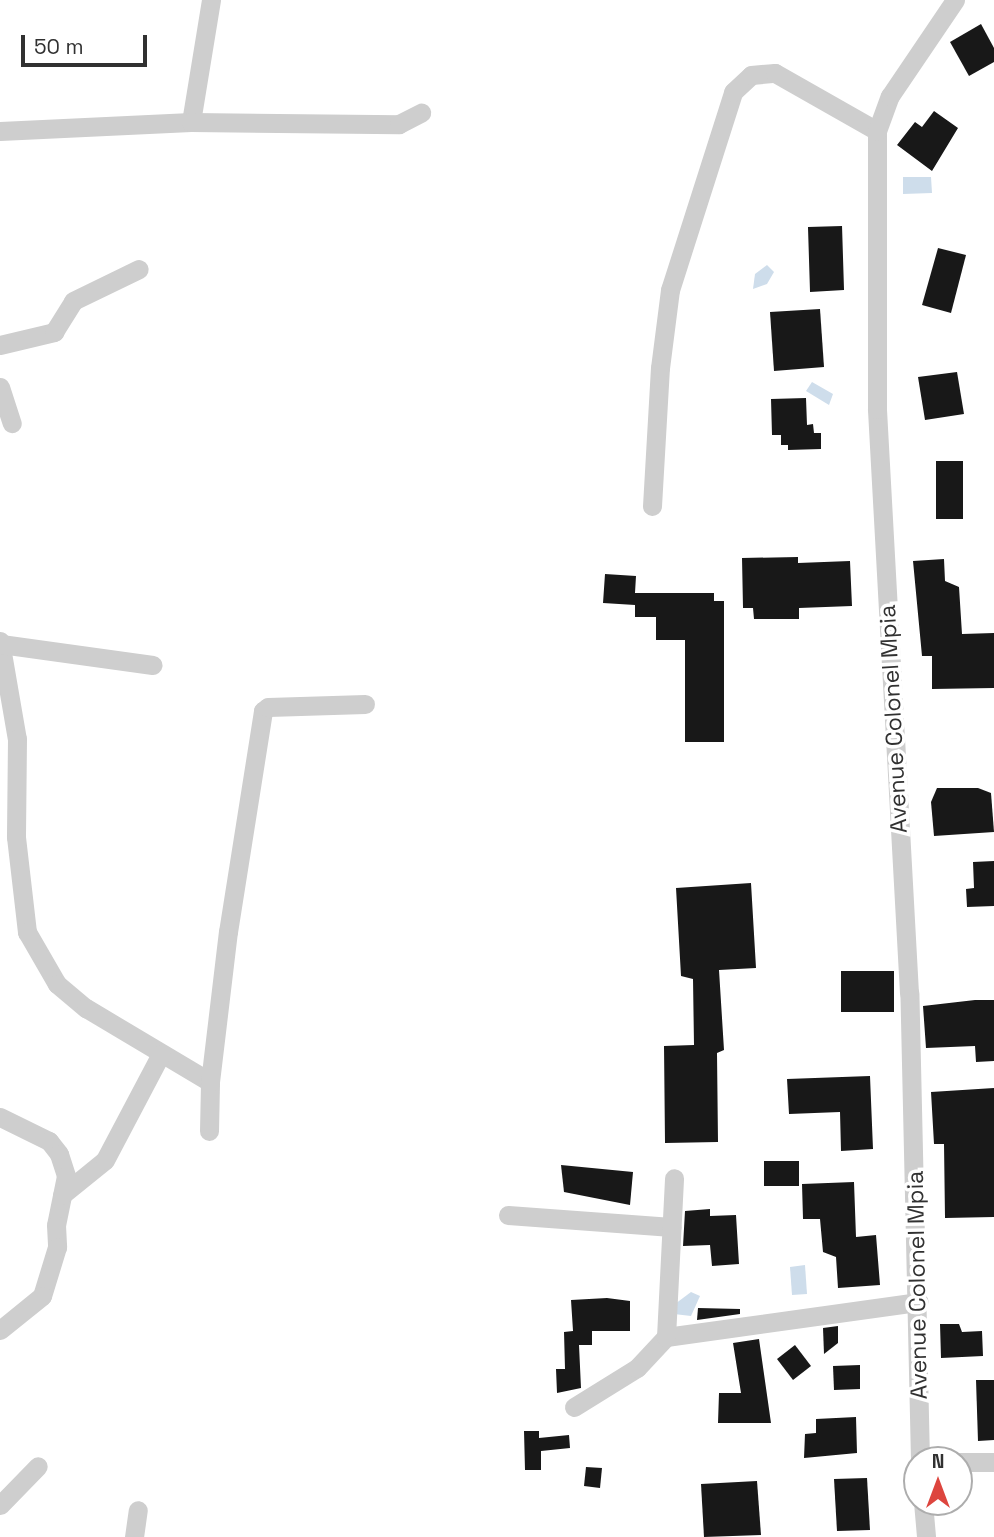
<!DOCTYPE html>
<html>
<head>
<meta charset="utf-8">
<style>
	body { margin:0 }
	#map { position:relative; width:994px; height:1537px; overflow:hidden; background:#fff; font-family:"Space Grotesk",sans-serif }
	div>[style] { position:absolute }
	.water>* { inset:0; background:#ceddeb }
	.building>* { inset:0; background:#181818 }
	.street>* { height:19px; margin:-9.5px; padding:0 9.5px; transform-origin:9.5px; border-radius:9.5px; background:#cecece }
	span { translate:-50% -50%; white-space:nowrap; text-align:center; line-height:1.15; -webkit-text-stroke:7px #fff; paint-order:stroke }
	.street-label { font-size:23px; color:#313131 }
	.north { position:absolute; left:903px; top:1446px; width:70px; height:70px; box-sizing:border-box; background:#fff; border:2px solid #adadad; border-radius:50%; rotate:0deg; font-size:19px; font-weight:700; line-height:28px; text-align:center; color:#313131 }
	.north::after { content:''; display:block; margin:auto; width:24px; height:32px; background:#dd453e; clip-path:polygon(50% 0,100% 100%,50% 72%,0 100%) }
	.scale { position:absolute; left:21px; top:35px; width:126px; height:32px; box-sizing:border-box; border:4px solid #313131; border-top:0; padding-left:9px; font-size:21px; line-height:24px; white-space:nowrap; color:#313131; -webkit-text-stroke:5px #fff; paint-order:stroke }
</style>
</head>
<body>
<div id="map">
	<div class="water">
		<i style="clip-path:polygon(903px 177px,931px 177px,932px 193px,903px 194px)"></i>
		<i style="clip-path:polygon(767px 265px,774px 272px,767px 284px,753px 289px,755px 274px)"></i>
		<i style="clip-path:polygon(812px 382px,833px 394px,829px 405px,806px 391px)"></i>
		<i style="clip-path:polygon(805px 1265px,807px 1294px,792px 1295px,790px 1267px)"></i>
		<i style="clip-path:polygon(691px 1292px,700px 1296px,691px 1316px,674px 1314px,675px 1304px)"></i>
	</div>
	<div class="building">
		<i style="clip-path:polygon(981px 24px,994px 48px,994px 62px,969px 76px,950px 42px)"></i>
		<i style="clip-path:polygon(934px 111px,958px 128px,932px 171px,897px 145px,915px 122px,922px 127px)"></i>
		<i style="clip-path:polygon(842px 226px,844px 290px,810px 292px,808px 227px)"></i>
		<i style="clip-path:polygon(938px 248px,966px 255px,951px 313px,922px 305px)"></i>
		<i style="clip-path:polygon(820px 309px,824px 367px,774px 371px,770px 312px)"></i>
		<i style="clip-path:polygon(957px 372px,964px 414px,925px 420px,918px 377px)"></i>
		<i style="clip-path:polygon(806px 398px,807px 425px,813px 424px,814px 433px,821px 433px,821px 449px,788px 450px,788px 445px,781px 445px,781px 435px,772px 435px,771px 399px)"></i>
		<i style="clip-path:polygon(936px 461px,963px 461px,963px 519px,936px 519px)"></i>
		<i style="clip-path:polygon(798px 557px,798px 563px,850px 561px,852px 606px,799px 608px,799px 619px,754px 619px,753px 608px,743px 608px,742px 558px)"></i>
		<i style="clip-path:polygon(944px 559px,945px 581px,959px 587px,962px 634px,994px 633px,994px 688px,932px 689px,932px 656px,922px 656px,913px 561px)"></i>
		<i style="clip-path:polygon(605px 574px,636px 576px,635px 593px,714px 593px,714px 601px,724px 601px,724px 742px,685px 742px,685px 640px,656px 640px,656px 617px,635px 617px,635px 605px,603px 603px)"></i>
		<i style="clip-path:polygon(937px 788px,978px 788px,991px 793px,994px 832px,934px 836px,931px 802px)"></i>
		<i style="clip-path:polygon(994px 861px,994px 906px,967px 907px,966px 889px,974px 888px,973px 862px)"></i>
		<i style="clip-path:polygon(751px 883px,756px 968px,719px 970px,724px 1050px,717px 1053px,718px 1142px,665px 1143px,664px 1046px,694px 1045px,693px 979px,681px 976px,676px 888px)"></i>
		<i style="clip-path:polygon(841px 971px,894px 971px,894px 1012px,841px 1012px)"></i>
		<i style="clip-path:polygon(975px 1000px,994px 1000px,994px 1061px,976px 1062px,975px 1046px,926px 1048px,923px 1006px)"></i>
		<i style="clip-path:polygon(870px 1076px,873px 1149px,841px 1151px,840px 1112px,789px 1114px,787px 1079px)"></i>
		<i style="clip-path:polygon(994px 1088px,994px 1217px,945px 1218px,944px 1144px,934px 1144px,931px 1092px)"></i>
		<i style="clip-path:polygon(764px 1161px,799px 1161px,799px 1186px,764px 1186px)"></i>
		<i style="clip-path:polygon(561px 1165px,633px 1172px,630px 1205px,564px 1192px)"></i>
		<i style="clip-path:polygon(854px 1182px,856px 1237px,876px 1235px,880px 1285px,838px 1288px,836px 1257px,823px 1252px,820px 1219px,803px 1219px,802px 1184px)"></i>
		<i style="clip-path:polygon(710px 1209px,710px 1216px,736px 1215px,739px 1264px,712px 1266px,710px 1245px,683px 1246px,685px 1211px)"></i>
		<i style="clip-path:polygon(607px 1298px,630px 1301px,630px 1331px,592px 1331px,592px 1345px,579px 1345px,581px 1388px,557px 1393px,556px 1369px,565px 1369px,564px 1332px,573px 1331px,571px 1300px)"></i>
		<i style="clip-path:polygon(698px 1308px,740px 1309px,740px 1314px,697px 1320px)"></i>
		<i style="clip-path:polygon(940px 1324px,959px 1324px,962px 1332px,982px 1331px,983px 1356px,941px 1358px)"></i>
		<i style="clip-path:polygon(838px 1326px,838px 1343px,824px 1354px,823px 1328px)"></i>
		<i style="clip-path:polygon(759px 1339px,771px 1423px,718px 1423px,719px 1393px,741px 1393px,733px 1343px)"></i>
		<i style="clip-path:polygon(795px 1345px,811px 1366px,793px 1380px,777px 1359px)"></i>
		<i style="clip-path:polygon(860px 1365px,860px 1389px,834px 1390px,833px 1366px)"></i>
		<i style="clip-path:polygon(976px 1380px,994px 1380px,994px 1440px,978px 1441px)"></i>
		<i style="clip-path:polygon(856px 1417px,857px 1453px,804px 1458px,805px 1434px,816px 1433px,816px 1419px)"></i>
		<i style="clip-path:polygon(524px 1431px,539px 1431px,539px 1438px,569px 1435px,570px 1448px,541px 1451px,541px 1470px,525px 1470px)"></i>
		<i style="clip-path:polygon(586px 1467px,602px 1468px,600px 1488px,584px 1486px)"></i>
		<i style="clip-path:polygon(867px 1478px,870px 1530px,837px 1531px,834px 1479px)"></i>
		<i style="clip-path:polygon(757px 1481px,761px 1535px,704px 1537px,701px 1484px)"></i>
	</div>
	<div class="street">
		<i style="left:191px;top:122px;width:124px;rotate:-80.7deg"></i>
		<i style="left:0;top:131px;width:191px;rotate:-2.7deg"></i>
		<i style="left:191px;top:122px;width:208px;rotate:0.6deg"></i>
		<i style="left:399px;top:124px;width:25px;rotate:-27deg"></i>
		<i style="left:0;top:345px;width:56px;rotate:-13.5deg"></i>
		<i style="left:54px;top:332px;width:36px;rotate:-58deg"></i>
		<i style="left:73px;top:301px;width:73px;rotate:-25.9deg"></i>
		<i style="left:0;top:387px;width:38px;rotate:72deg"></i>
		<i style="left:652px;top:506px;width:138px;rotate:-86.7deg"></i>
		<i style="left:660px;top:368px;width:79px;rotate:-82.7deg"></i>
		<i style="left:670px;top:290px;width:208px;rotate:-72.3deg"></i>
		<i style="left:733px;top:92px;width:25px;rotate:-43deg"></i>
		<i style="left:751px;top:75px;width:24px;rotate:-5deg"></i>
		<i style="left:775px;top:73px;width:117px;rotate:29.6deg"></i>
		<i style="left:0;top:641px;width:99px;rotate:80.2deg"></i>
		<i style="left:17px;top:739px;width:98px;rotate:90.6deg"></i>
		<i style="left:16px;top:837px;width:96px;rotate:83.4deg"></i>
		<i style="left:27px;top:932px;width:60px;rotate:60deg"></i>
		<i style="left:57px;top:984px;width:38px;rotate:40deg"></i>
		<i style="left:86px;top:1008px;width:144px;rotate:30.8deg"></i>
		<i style="left:1px;top:644px;width:153px;rotate:7.9deg"></i>
		<i style="left:0;top:1117px;width:55px;rotate:26.1deg"></i>
		<i style="left:49px;top:1141px;width:16px;rotate:52deg"></i>
		<i style="left:59px;top:1154px;width:23px;rotate:72deg"></i>
		<i style="left:66px;top:1176px;width:50px;rotate:101.5deg"></i>
		<i style="left:56px;top:1225px;width:22px;rotate:87deg"></i>
		<i style="left:57px;top:1247px;width:51px;rotate:107deg"></i>
		<i style="left:42px;top:1296px;width:54px;rotate:141deg"></i>
		<i style="left:209px;top:1131px;width:49px;rotate:-88.8deg"></i>
		<i style="left:210px;top:1082px;width:151px;rotate:-83.2deg"></i>
		<i style="left:228px;top:932px;width:224px;rotate:-81deg"></i>
		<i style="left:263px;top:711px;width:6px;rotate:-39deg"></i>
		<i style="left:268px;top:707px;width:97px;rotate:-1.8deg"></i>
		<i style="left:62px;top:1195px;width:55px;rotate:-39.1deg"></i>
		<i style="left:105px;top:1160px;width:120px;rotate:-62.2deg"></i>
		<i style="left:508px;top:1215px;width:164px;rotate:4.2deg"></i>
		<i style="left:666px;top:1337px;width:255px;rotate:-7.9deg"></i>
		<i style="left:574px;top:1407px;width:74px;rotate:-31.8deg"></i>
		<i style="left:637px;top:1368px;width:42px;rotate:-46.9deg"></i>
		<i style="left:666px;top:1337px;width:159px;rotate:-87.1deg"></i>
		<i style="left:920px;top:1460px;width:467px;rotate:-91.3deg"></i>
		<i style="left:909px;top:993px;width:585px;rotate:-93.14deg"></i>
		<i style="left:877px;top:409px;width:278px;rotate:-90deg"></i>
		<i style="left:877px;top:131px;width:37px;rotate:-70deg"></i>
		<i style="left:890px;top:96px;width:116px;rotate:-55.9deg"></i>
		<i style="left:959px;top:1462px;width:35px"></i>
		<i style="left:923px;top:1502px;width:35px;rotate:85deg"></i>
		<i style="left:0;top:1505px;width:54px;rotate:-45.7deg"></i>
		<i style="left:134px;top:1537px;width:27px;rotate:-82deg"></i>
	</div>
	<div class="street-label">
		<span style="left:893px;top:719px;rotate:-93deg">Avenue Colonel Mpia</span>
		<span style="left:917px;top:1285px;rotate:-91deg">Avenue Colonel Mpia</span>
	</div>
	<div class="north">N</div>
	<div class="scale">50 m</div>
</div>
</body>
</html>
